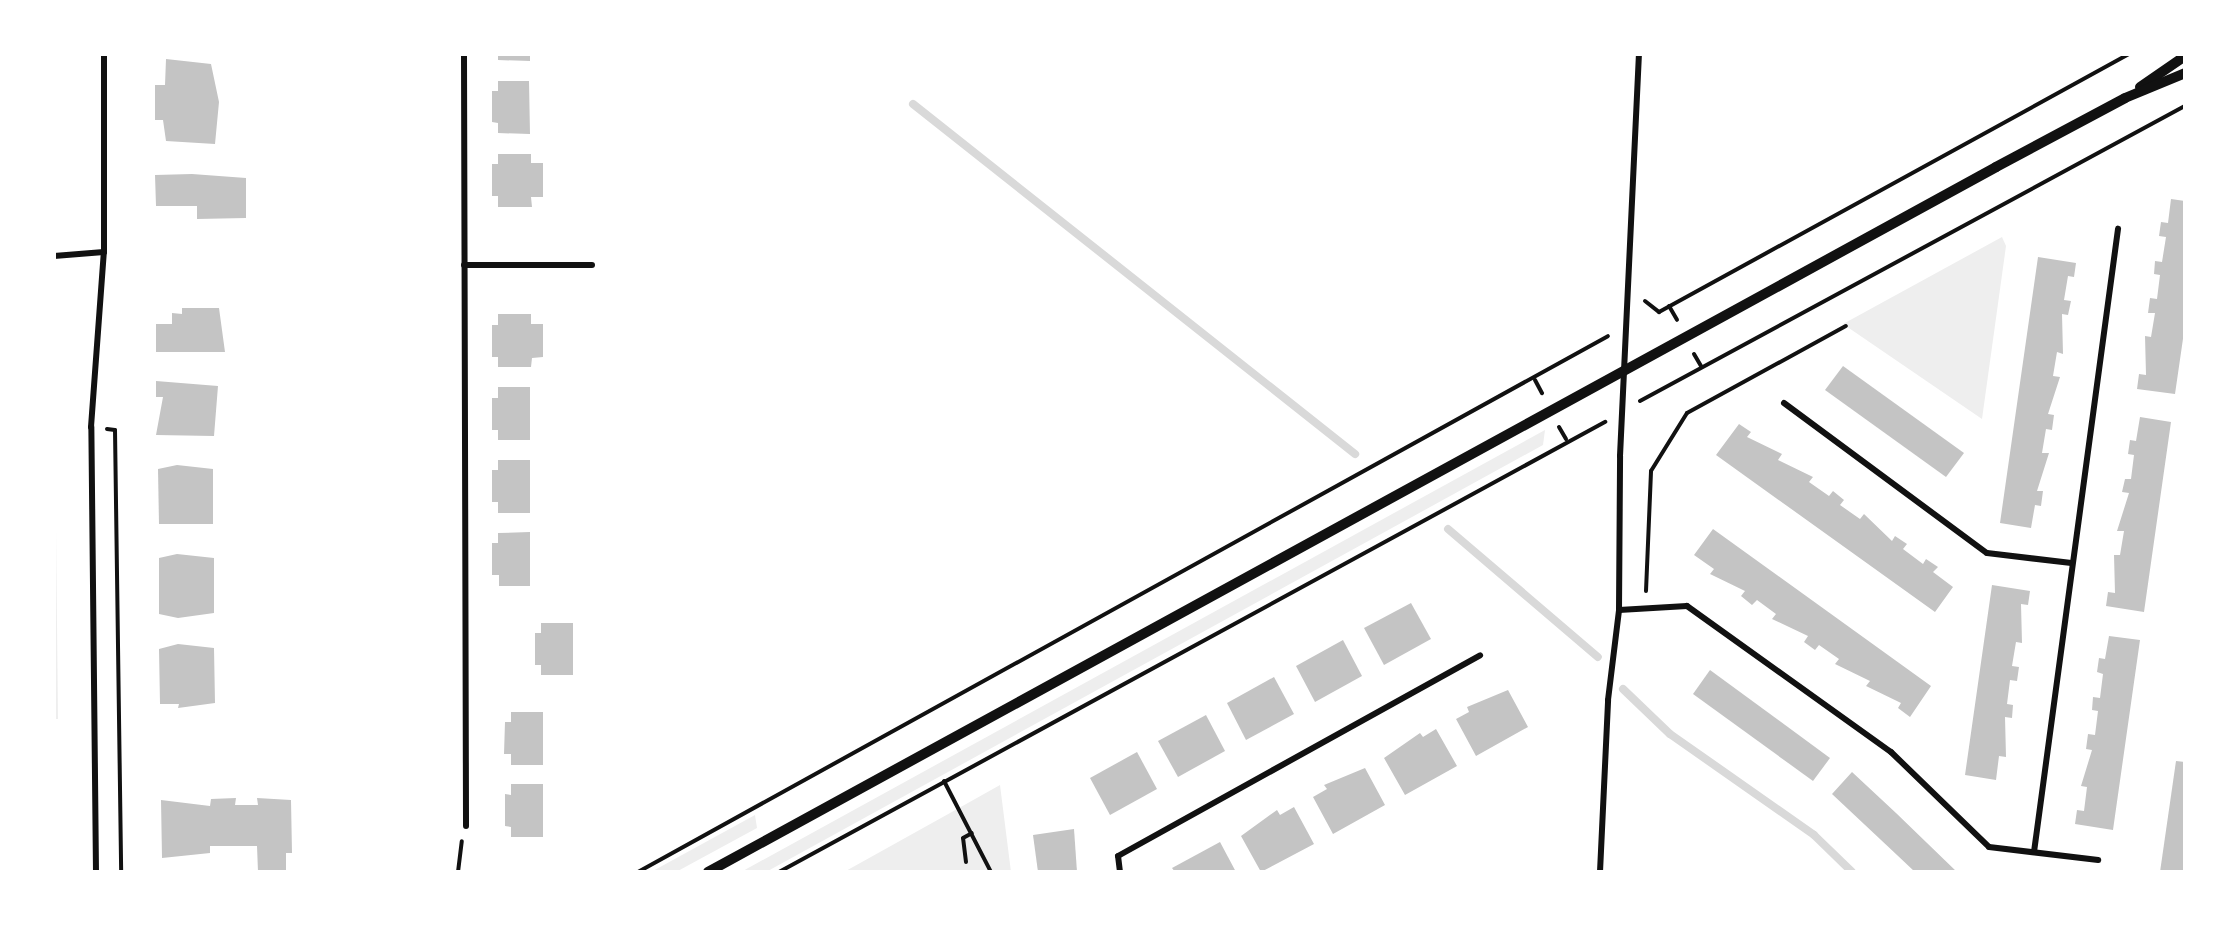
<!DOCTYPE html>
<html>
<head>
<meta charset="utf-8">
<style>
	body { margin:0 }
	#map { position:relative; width:2239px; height:926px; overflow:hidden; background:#fff; font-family:Rubik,sans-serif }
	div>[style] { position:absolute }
	.green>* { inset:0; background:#eee }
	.stream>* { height:8px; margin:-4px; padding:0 4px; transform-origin:4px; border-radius:4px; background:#d9d9d9 }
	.building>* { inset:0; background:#c4c4c4 }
	.path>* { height:4px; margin:-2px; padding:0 2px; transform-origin:2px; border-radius:2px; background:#111 }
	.minor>* { height:6px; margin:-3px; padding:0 3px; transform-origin:3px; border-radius:3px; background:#111 }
	.tertiary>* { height:10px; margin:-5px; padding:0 5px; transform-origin:5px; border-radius:5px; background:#111 }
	span { translate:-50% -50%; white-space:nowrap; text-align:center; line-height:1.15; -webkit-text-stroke:4.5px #fff; paint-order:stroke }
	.frame { position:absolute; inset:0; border:56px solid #fff; pointer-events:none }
</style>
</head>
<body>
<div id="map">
	<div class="green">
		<i style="clip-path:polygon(2002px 237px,2006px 246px,1982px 419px,1843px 324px)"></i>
		<i style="clip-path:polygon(1545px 430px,1543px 445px,766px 872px,741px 872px)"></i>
		<i style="clip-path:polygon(54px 434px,55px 434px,58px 719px,54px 719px)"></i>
		<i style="clip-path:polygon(1000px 785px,1011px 872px,844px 872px,959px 808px)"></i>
		<i style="clip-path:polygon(755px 815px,757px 828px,676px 872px,651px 872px)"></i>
	</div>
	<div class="stream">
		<i style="left:913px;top:104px;width:564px;rotate:38.37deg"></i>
		<i style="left:1448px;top:529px;width:197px;rotate:40.5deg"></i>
		<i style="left:1623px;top:689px;width:65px;rotate:43.8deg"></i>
		<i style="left:1670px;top:734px;width:176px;rotate:35deg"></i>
		<i style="left:1814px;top:835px;width:53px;rotate:44.2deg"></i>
	</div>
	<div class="building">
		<i style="clip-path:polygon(498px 54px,530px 54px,530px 61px,498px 60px)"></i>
		<i style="clip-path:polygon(166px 59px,211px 64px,219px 102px,215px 144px,166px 141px,163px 120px,155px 120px,155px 85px,165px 85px)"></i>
		<i style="clip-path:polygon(498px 81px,529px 81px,530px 134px,498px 133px,498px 123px,492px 122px,492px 91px,498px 91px)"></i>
		<i style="clip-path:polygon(498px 154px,531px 154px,531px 163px,543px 163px,543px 197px,531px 197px,532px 207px,498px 207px,498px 196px,492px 196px,492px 164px,498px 164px)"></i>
		<i style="clip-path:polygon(192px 174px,246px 178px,246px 218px,197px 219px,197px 206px,156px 206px,155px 175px)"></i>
		<i style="clip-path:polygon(2171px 199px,2185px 201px,2185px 325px,2175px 394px,2137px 389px,2139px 374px,2146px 375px,2145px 336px,2151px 337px,2155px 313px,2148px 313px,2150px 298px,2157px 299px,2160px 275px,2154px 274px,2155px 261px,2162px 262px,2166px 237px,2159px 236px,2161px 222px,2168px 223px)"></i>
		<i style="clip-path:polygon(2038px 257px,2076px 263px,2074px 277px,2068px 276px,2064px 300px,2071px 301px,2068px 315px,2062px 314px,2063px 354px,2057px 352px,2053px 376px,2060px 377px,2048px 414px,2054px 415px,2052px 430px,2046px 429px,2042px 453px,2049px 453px,2037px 491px,2043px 491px,2041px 506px,2035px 505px,2031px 528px,2000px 523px)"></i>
		<i style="clip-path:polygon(182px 308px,219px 308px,225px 352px,156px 352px,156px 324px,172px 324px,172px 313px,182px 314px)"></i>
		<i style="clip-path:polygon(498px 314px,531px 314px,531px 324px,543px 324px,543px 357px,532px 358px,531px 367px,498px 367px,498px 357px,492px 357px,492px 325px,498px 325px)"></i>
		<i style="clip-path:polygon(1843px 366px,1964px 453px,1946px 477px,1825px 390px)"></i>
		<i style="clip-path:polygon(156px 381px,218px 386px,214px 436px,156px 435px,163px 397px,156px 397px)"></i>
		<i style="clip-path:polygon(498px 387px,530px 387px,530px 440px,498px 440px,498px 430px,492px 430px,492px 398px,498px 398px)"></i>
		<i style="clip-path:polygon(2140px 417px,2171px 422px,2144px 612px,2106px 606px,2108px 592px,2115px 593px,2114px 555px,2120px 555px,2124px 531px,2117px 531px,2129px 493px,2122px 492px,2125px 479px,2131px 479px,2134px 455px,2128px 454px,2130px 440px,2136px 441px)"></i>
		<i style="clip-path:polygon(1739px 424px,1751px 432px,1747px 437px,1782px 454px,1778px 460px,1813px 477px,1809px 482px,1829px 496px,1833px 491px,1844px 500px,1840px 505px,1860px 519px,1864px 514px,1892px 541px,1895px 536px,1907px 544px,1903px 549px,1923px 564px,1926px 559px,1938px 567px,1933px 572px,1953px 587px,1935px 612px,1716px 455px)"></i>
		<i style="clip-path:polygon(498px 460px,530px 460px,530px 513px,498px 513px,498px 502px,492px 502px,492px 470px,498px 470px)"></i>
		<i style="clip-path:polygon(177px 465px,213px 469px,213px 524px,159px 524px,158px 469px)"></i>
		<i style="clip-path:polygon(1713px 529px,1931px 686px,1910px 717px,1898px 708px,1901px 703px,1866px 686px,1870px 681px,1835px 664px,1839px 659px,1819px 645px,1815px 650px,1804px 642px,1808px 636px,1772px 619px,1776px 614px,1757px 600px,1752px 605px,1741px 596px,1745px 591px,1710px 574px,1714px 569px,1694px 555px)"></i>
		<i style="clip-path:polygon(530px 532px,530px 586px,499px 586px,499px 575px,492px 575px,492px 543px,498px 543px,498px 533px)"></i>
		<i style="clip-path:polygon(177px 554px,214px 558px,214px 613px,178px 618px,159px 614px,159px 558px)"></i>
		<i style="clip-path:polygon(1992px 585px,2030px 591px,2028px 605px,2021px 604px,2022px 643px,2016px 642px,2012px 666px,2019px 667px,2017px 681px,2010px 680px,2007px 704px,2013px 705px,2012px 718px,2005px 717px,2006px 757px,1999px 756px,1996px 780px,1965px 775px)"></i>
		<i style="clip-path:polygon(1411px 603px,1431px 639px,1384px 665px,1364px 628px)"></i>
		<i style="clip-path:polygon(541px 623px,573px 623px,573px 675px,541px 675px,541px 665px,535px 665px,535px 633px,541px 633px)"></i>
		<i style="clip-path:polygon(2109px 636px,2140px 640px,2113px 830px,2075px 824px,2077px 810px,2084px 811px,2087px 787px,2081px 786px,2092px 750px,2086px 749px,2088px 734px,2095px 735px,2098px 711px,2092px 710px,2093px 697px,2100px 698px,2103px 674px,2097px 672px,2099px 658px,2105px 659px)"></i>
		<i style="clip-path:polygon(1343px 640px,1362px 676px,1315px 702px,1296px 666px)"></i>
		<i style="clip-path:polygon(178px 644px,214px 648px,215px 703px,178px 708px,179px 704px,160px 704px,159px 649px)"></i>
		<i style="clip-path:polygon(1710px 670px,1830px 758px,1813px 781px,1693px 694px)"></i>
		<i style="clip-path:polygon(1274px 677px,1294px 714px,1246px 740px,1227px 703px)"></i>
		<i style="clip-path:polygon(1508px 690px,1528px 727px,1476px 756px,1456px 719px,1469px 712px,1467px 707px)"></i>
		<i style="clip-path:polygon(511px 712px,543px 712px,543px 765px,511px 765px,511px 754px,504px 754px,505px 722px,511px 722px)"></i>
		<i style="clip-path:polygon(1206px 715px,1225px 751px,1178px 777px,1158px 741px)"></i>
		<i style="clip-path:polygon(1436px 729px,1457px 766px,1405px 795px,1384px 758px,1420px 733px,1423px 737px)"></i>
		<i style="clip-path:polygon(1137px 752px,1157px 789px,1110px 815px,1090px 778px)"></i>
		<i style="clip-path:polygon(2176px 761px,2185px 762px,2185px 872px,2160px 872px)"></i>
		<i style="clip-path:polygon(1365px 768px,1385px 805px,1333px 834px,1313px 797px,1327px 789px,1324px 785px)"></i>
		<i style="clip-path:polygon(1852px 772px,1896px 813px,1957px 872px,1915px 872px,1897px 855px,1832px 794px)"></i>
		<i style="clip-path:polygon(511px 784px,543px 784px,543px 837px,511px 837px,511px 827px,505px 826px,505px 794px,511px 795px)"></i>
		<i style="clip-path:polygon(236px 798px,235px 805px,258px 805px,257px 798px,291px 800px,292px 853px,286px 853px,286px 872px,258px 872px,257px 846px,210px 846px,210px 853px,162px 858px,161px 800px,210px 806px,211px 799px)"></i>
		<i style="clip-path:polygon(1294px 807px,1314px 844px,1261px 872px,1241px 836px,1277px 810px,1280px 815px)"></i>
		<i style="clip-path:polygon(1074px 829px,1077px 872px,1038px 872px,1033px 835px)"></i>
		<i style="clip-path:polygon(1220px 842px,1236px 872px,1175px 872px,1172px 868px)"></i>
	</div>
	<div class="path">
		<i style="left:1645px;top:301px;width:18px;rotate:38deg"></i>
		<i style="left:1659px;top:312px;width:536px;rotate:-28.76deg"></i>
		<i style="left:1669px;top:306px;width:16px;rotate:60deg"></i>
		<i style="left:1694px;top:354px;width:14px;rotate:60deg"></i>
		<i style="left:1535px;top:380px;width:15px;rotate:62deg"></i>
		<i style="left:1640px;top:401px;width:620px;rotate:-28.43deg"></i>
		<i style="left:1559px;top:427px;width:14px;rotate:60deg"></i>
		<i style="left:107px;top:429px;width:8px;rotate:7deg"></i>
		<i style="left:115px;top:430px;width:442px;rotate:89.2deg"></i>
		<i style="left:1646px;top:591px;width:120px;rotate:-87.6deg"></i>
		<i style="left:1651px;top:471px;width:68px;rotate:-58.2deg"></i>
		<i style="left:1687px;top:413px;width:181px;rotate:-28.7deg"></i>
		<i style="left:944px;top:781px;width:102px;rotate:62.7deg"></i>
		<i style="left:966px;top:862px;width:24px;rotate:-97deg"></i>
		<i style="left:963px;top:838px;width:10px;rotate:-29deg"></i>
		<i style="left:458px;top:872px;width:31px;rotate:-83deg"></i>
		<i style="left:638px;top:872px;width:1108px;rotate:-28.92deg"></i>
		<i style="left:779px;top:872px;width:941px;rotate:-28.58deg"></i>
	</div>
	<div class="minor">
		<i style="left:464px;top:54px;width:772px;rotate:89.85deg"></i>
		<i style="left:54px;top:256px;width:50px;rotate:-4.6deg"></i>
		<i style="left:464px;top:265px;width:128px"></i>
		<i style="left:1784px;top:403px;width:252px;rotate:36.5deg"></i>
		<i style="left:1987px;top:553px;width:85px;rotate:6.8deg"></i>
		<i style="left:1619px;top:610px;width:68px;rotate:-3.4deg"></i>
		<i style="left:1687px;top:606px;width:251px;rotate:35.6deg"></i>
		<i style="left:1891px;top:752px;width:136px;rotate:44.1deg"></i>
		<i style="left:1989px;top:847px;width:110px;rotate:6.8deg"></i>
		<i style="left:2034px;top:852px;width:629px;rotate:-82.32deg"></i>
		<i style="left:96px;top:872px;width:445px;rotate:-90.6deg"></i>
		<i style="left:91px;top:427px;width:175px;rotate:-85.8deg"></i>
		<i style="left:104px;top:252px;width:198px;rotate:-90deg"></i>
		<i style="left:1120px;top:872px;width:16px;rotate:-97deg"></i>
		<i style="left:1118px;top:856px;width:414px;rotate:-29deg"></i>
		<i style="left:1600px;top:872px;width:172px;rotate:-87.3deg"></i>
		<i style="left:1608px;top:700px;width:91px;rotate:-83deg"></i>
		<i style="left:1619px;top:610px;width:154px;rotate:-89.6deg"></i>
		<i style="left:1620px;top:456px;width:402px;rotate:-87.3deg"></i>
	</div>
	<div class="tertiary">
		<i style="left:2140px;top:87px;width:55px;rotate:-34.6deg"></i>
		<i style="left:708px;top:872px;width:1468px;rotate:-28.69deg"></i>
		<i style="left:1996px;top:167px;width:146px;rotate:-28.1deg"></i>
		<i style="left:2125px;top:98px;width:65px;rotate:-22.6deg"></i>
	</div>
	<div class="frame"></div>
</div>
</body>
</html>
